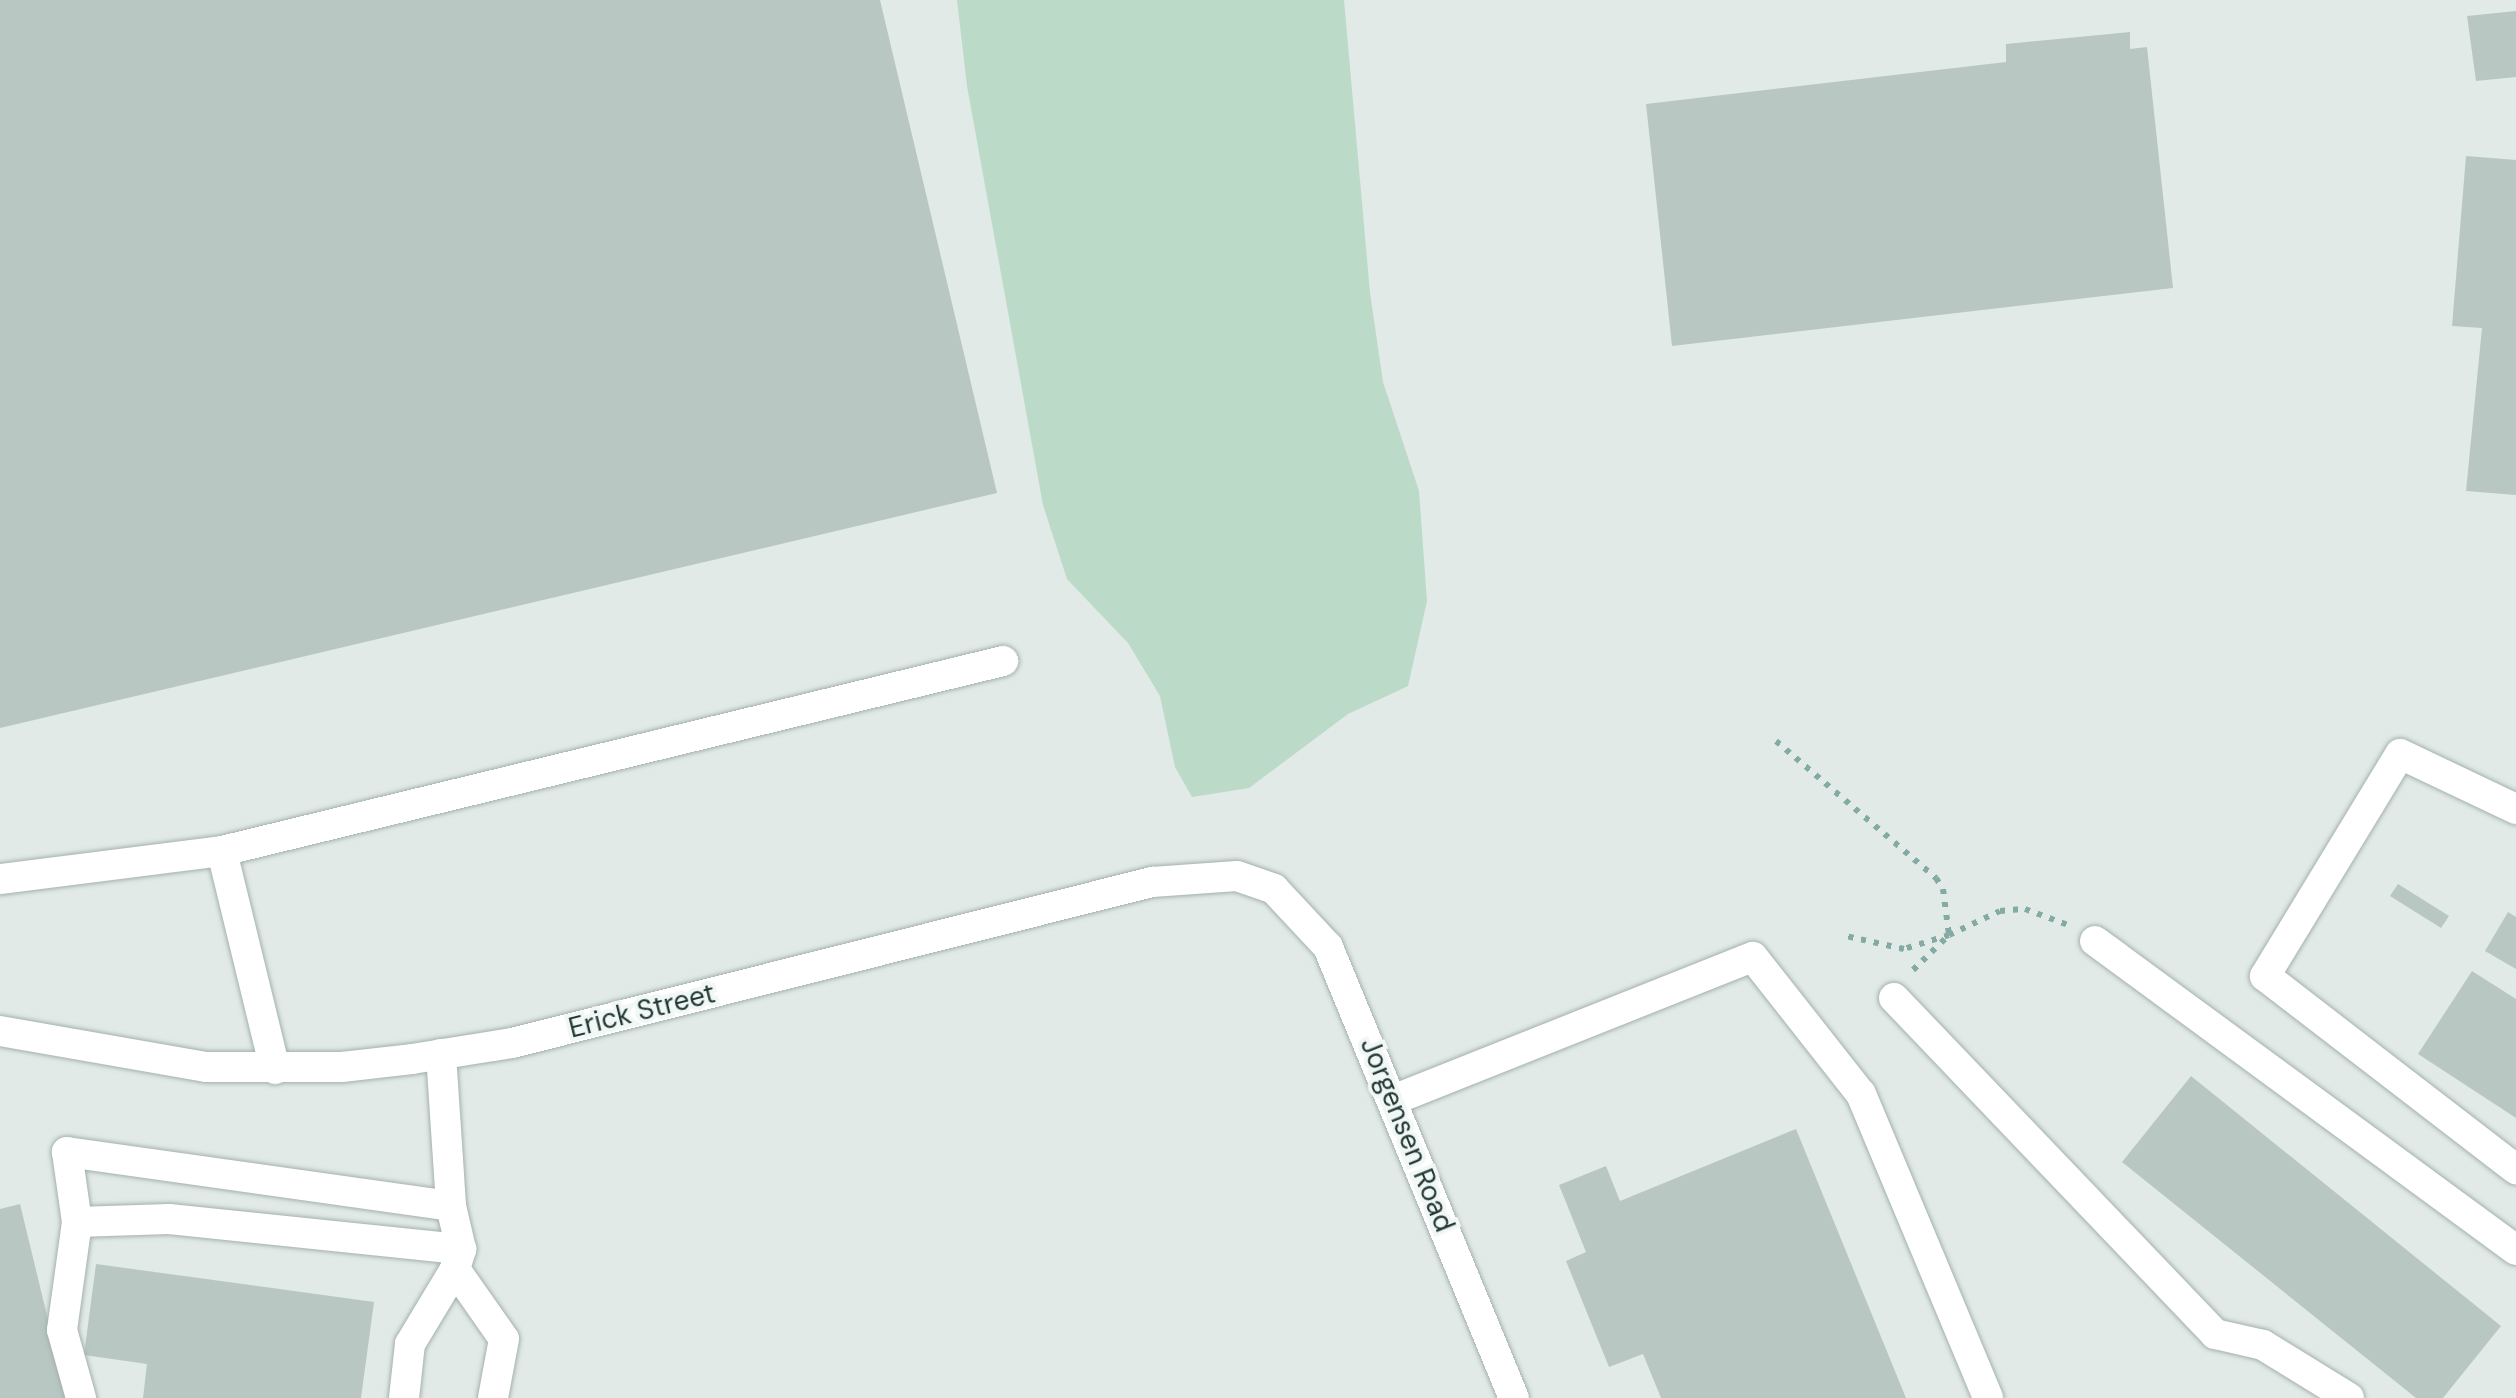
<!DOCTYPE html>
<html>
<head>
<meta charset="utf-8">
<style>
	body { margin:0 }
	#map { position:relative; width:2516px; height:1398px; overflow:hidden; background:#e1eae7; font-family:"DM Sans",sans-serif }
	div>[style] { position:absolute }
	.green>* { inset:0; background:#bbdac7 }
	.building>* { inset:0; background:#b9c7c3 }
	.path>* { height:6px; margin-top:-3px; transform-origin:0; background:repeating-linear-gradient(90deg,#83aba4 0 5px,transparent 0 13px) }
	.roads { filter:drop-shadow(0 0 2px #a4b1ae) drop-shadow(0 0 2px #a4b1ae) }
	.minor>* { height:30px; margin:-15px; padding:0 15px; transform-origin:15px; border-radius:15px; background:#fff }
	span { translate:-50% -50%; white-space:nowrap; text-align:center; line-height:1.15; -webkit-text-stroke:8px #f1f7f5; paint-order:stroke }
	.street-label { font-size:28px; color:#233936 }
</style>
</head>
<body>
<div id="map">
	<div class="green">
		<i style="clip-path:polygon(957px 0,1344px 0,1370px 293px,1383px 382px,1419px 491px,1427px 601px,1408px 686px,1348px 714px,1249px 788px,1192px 797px,1175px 767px,1160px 696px,1128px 643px,1067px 579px,1043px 505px,967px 86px)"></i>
	</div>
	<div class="building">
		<i style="clip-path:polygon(0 0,880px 0,997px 493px,0 728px)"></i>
		<i style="clip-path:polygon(2516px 11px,2516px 77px,2476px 81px,2467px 16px)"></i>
		<i style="clip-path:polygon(2130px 32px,2130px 49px,2147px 47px,2173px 288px,1672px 346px,1646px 104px,2006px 62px,2006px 44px)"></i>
		<i style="clip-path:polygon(2466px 156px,2516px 160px,2516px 495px,2466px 491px,2482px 328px,2452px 326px)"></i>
		<i style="clip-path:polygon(2398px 884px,2449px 916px,2441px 928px,2390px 896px)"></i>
		<i style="clip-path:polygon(2508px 912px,2516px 917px,2516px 969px,2485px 951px)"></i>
		<i style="clip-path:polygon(2472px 971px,2516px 999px,2516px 1118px,2418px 1054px)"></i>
		<i style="clip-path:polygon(2191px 1076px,2501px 1326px,2443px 1398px,2416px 1398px,2122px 1162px)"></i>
		<i style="clip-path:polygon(1796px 1129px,1906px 1398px,1661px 1398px,1643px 1354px,1609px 1367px,1566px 1261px,1586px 1252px,1559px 1185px,1606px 1166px,1620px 1201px)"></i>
		<i style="clip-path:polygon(20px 1204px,67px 1398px,0 1398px,0 1209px)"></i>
		<i style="clip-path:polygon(96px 1264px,374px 1302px,361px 1398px,143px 1398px,147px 1364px,84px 1355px)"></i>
	</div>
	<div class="path">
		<i style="left:1776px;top:741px;width:211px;rotate:40.6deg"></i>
		<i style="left:1936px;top:878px;width:13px;rotate:58deg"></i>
		<i style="left:1943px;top:889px;width:46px;rotate:82.6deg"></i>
		<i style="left:1949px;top:935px;width:47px;rotate:162.7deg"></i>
		<i style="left:1904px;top:949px;width:59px;rotate:-167.4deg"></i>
		<i style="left:1913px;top:970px;width:50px;rotate:-44.2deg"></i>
		<i style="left:1949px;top:935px;width:56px;rotate:-25.2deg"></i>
		<i style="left:2000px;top:911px;width:25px;rotate:-5deg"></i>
		<i style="left:2025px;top:909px;width:46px;rotate:20.4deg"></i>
	</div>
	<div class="roads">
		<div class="minor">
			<i style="left:2516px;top:809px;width:128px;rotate:-154.6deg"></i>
			<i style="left:2400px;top:754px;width:260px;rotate:121.3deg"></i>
			<i style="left:2265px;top:976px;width:317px;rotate:37.6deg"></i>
			<i style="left:0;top:879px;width:224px;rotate:-7.2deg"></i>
			<i style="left:2095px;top:941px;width:522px;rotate:36.28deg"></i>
			<i style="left:1894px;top:998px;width:465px;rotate:46.3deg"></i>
			<i style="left:2215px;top:1334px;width:49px;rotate:12.9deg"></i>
			<i style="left:2263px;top:1345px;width:101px;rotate:31.6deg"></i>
			<i style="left:0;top:1031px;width:209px;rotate:9.9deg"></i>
			<i style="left:206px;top:1067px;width:136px"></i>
			<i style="left:342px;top:1067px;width:70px;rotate:-6.5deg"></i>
			<i style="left:412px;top:1059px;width:101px;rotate:-9.1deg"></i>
			<i style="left:512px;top:1043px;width:660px;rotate:-14.12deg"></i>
			<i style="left:1152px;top:882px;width:85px;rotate:-4deg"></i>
			<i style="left:1237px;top:876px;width:39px;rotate:19deg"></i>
			<i style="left:1274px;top:889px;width:79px;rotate:47deg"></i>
			<i style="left:1328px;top:947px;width:488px;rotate:67.6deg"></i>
			<i style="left:441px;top:1054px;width:152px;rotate:86.2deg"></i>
			<i style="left:451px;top:1206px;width:388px;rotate:-172deg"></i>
			<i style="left:67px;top:1152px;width:71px;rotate:81.9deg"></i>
			<i style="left:77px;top:1222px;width:92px;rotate:-1.9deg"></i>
			<i style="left:169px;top:1219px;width:294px;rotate:5.9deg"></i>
			<i style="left:461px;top:1249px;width:44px;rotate:-103.1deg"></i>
			<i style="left:275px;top:1069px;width:224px;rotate:-103.7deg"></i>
			<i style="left:222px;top:851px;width:804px;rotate:-13.67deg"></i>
			<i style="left:1393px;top:1100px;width:387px;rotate:-21.7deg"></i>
			<i style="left:1753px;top:957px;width:174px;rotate:51.8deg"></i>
			<i style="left:1861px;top:1094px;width:329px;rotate:67.3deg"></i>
			<i style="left:77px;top:1222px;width:109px;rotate:97.9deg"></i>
			<i style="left:62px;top:1330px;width:71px;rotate:74.4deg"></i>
			<i style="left:455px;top:1269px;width:85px;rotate:55deg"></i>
			<i style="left:504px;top:1339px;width:60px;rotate:100.6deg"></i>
			<i style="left:404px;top:1398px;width:54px;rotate:-83.7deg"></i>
			<i style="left:410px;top:1344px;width:87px;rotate:-59deg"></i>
			<i style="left:455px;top:1269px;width:21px;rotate:-73deg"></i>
		</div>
	</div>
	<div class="street-label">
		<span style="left:642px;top:1011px;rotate:-14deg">Erick Street</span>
		<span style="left:1407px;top:1135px;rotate:68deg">Jorgensen Road</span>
	</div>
</div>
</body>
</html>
